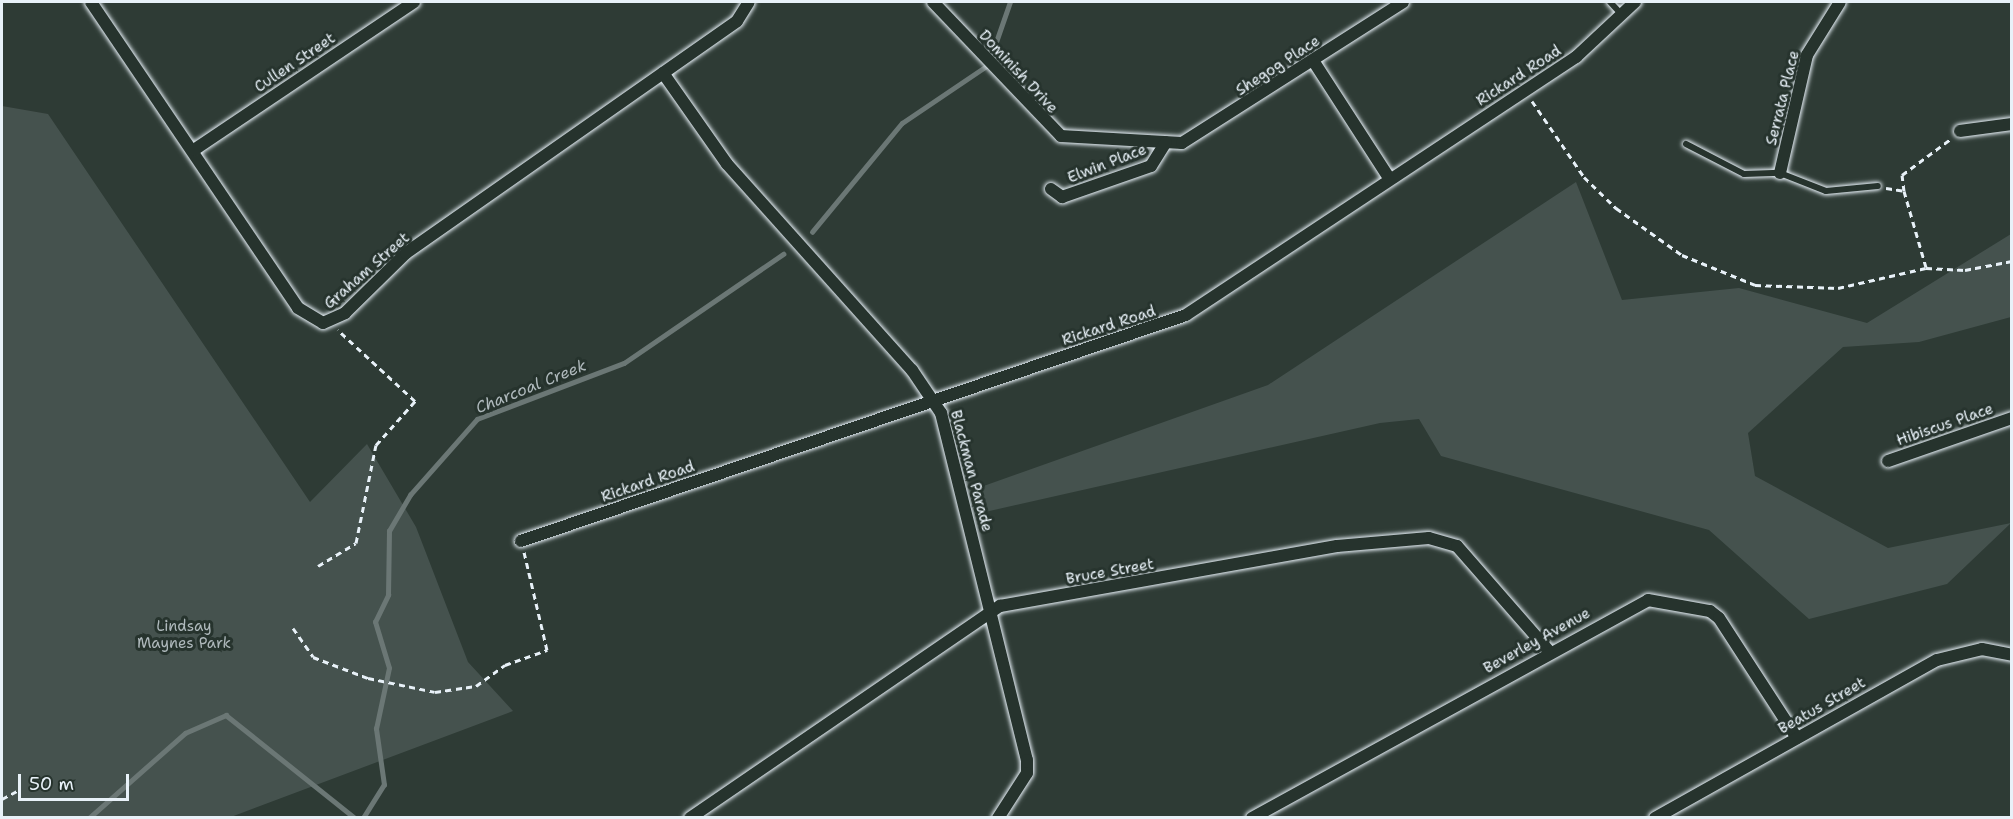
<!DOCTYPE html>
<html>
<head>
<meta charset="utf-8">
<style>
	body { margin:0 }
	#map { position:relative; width:2013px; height:819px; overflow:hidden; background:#2e3b35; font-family:"Shantell Sans",sans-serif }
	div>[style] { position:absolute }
	.green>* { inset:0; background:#45524e }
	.stream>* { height:4.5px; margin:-2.25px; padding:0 2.25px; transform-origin:2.25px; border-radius:2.25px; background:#6b7775 }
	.path>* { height:3px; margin-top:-1.5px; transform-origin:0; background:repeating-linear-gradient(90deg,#e8f1f8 0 6px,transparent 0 10.5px) }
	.roads { filter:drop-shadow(0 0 2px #e8f1f8) drop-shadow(0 0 2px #e8f1f8) }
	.lane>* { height:6px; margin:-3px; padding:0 3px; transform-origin:3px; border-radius:3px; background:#26332d }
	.street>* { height:12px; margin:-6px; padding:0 6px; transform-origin:6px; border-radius:6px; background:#26332d }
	span { translate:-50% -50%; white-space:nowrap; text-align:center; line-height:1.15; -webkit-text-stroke:6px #26332d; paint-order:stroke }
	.street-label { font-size:15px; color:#e8f1f8 }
	.park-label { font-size:15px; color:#afb9bc }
	.water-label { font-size:16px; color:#b0babd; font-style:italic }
	.frame { position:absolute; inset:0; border:3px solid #e8f1f8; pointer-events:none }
	.scale { position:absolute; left:18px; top:774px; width:111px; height:27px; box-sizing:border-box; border:3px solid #e8f1f8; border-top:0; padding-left:8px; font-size:18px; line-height:21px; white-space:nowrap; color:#e8f1f8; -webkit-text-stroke:4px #26332d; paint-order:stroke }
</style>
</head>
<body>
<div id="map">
	<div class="green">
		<i style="clip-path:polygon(2px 106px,48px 114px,310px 502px,367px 444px,416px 527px,468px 662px,513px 711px,231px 817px,2px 817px)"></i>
		<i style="clip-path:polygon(1576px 182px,1622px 300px,1739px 288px,1867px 323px,2011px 234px,2011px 317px,1919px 342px,1843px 347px,1748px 433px,1755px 476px,1888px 548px,2011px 523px,1947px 584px,1809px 619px,1709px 530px,1441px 456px,1419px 419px,1380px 423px,985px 512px,978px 488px,1268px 385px)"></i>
	</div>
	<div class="stream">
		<i style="left:812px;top:232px;width:141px;rotate:-50.5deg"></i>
		<i style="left:902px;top:123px;width:104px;rotate:-34deg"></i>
		<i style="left:988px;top:65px;width:67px;rotate:-70.8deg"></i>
		<i style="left:89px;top:818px;width:128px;rotate:-41.5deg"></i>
		<i style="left:185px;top:733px;width:45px;rotate:-23.7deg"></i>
		<i style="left:226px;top:715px;width:165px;rotate:38.6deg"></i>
		<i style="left:363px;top:818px;width:39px;rotate:-58deg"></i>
		<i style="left:384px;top:785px;width:57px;rotate:-98.1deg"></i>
		<i style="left:376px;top:729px;width:62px;rotate:-78deg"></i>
		<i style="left:389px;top:668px;width:48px;rotate:-106.9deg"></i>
		<i style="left:375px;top:622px;width:30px;rotate:-64deg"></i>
		<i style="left:388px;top:595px;width:64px;rotate:-89.1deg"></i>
		<i style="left:389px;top:531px;width:42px;rotate:-59.7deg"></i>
		<i style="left:410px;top:495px;width:101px;rotate:-48.6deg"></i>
		<i style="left:477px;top:419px;width:157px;rotate:-20.9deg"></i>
		<i style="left:624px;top:363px;width:193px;rotate:-34.4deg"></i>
	</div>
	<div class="path">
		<i style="left:1532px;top:101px;width:92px;rotate:55.6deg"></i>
		<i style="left:1584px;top:177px;width:45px;rotate:44.1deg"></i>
		<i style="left:1616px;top:208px;width:81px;rotate:35.5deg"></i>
		<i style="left:1682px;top:255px;width:79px;rotate:22.3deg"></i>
		<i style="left:1755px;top:285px;width:83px;rotate:2.1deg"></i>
		<i style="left:1838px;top:288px;width:90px;rotate:-12.8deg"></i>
		<i style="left:1926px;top:268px;width:39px;rotate:3deg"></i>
		<i style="left:1965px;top:270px;width:48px;rotate:-10.8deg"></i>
		<i style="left:1886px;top:188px;width:18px;rotate:9deg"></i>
		<i style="left:1904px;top:191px;width:16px;rotate:-97deg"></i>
		<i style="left:1902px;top:175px;width:62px;rotate:-36.5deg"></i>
		<i style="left:1904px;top:191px;width:79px;rotate:73.9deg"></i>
		<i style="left:318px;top:566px;width:44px;rotate:-31.2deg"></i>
		<i style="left:356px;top:543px;width:100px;rotate:-78.5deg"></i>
		<i style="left:376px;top:445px;width:59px;rotate:-48.4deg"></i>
		<i style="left:415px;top:401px;width:105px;rotate:-137.3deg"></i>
		<i style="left:293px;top:628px;width:35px;rotate:55deg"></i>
		<i style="left:313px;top:657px;width:59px;rotate:20.9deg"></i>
		<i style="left:368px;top:678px;width:68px;rotate:11.8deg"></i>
		<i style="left:435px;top:692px;width:41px;rotate:-8.3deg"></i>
		<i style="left:476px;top:686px;width:36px;rotate:-36deg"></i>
		<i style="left:505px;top:665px;width:45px;rotate:-19.7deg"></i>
		<i style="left:547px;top:650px;width:101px;rotate:-103.2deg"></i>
		<i style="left:2px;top:799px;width:17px;rotate:-28deg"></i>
	</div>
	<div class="roads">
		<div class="lane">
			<i style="left:1610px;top:2px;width:16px;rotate:47deg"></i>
			<i style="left:1686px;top:144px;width:65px;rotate:27.3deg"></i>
			<i style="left:1744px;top:174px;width:36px;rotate:-2deg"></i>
			<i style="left:1780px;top:173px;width:49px;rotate:21.4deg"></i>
			<i style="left:1826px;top:191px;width:52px;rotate:-5.5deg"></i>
		</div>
		<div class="street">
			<i style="left:91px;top:2px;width:369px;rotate:55.9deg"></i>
			<i style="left:298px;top:308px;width:29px;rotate:31deg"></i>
			<i style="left:323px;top:323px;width:24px;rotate:-24deg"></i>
			<i style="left:345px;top:313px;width:86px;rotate:-44.5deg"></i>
			<i style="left:406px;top:253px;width:404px;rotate:-35deg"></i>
			<i style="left:737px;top:21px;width:22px;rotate:-58deg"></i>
			<i style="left:933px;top:2px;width:185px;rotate:46.3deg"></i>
			<i style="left:1061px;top:136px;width:121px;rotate:3.3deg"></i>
			<i style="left:1182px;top:143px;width:262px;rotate:-32.5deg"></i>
			<i style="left:1314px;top:62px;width:138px;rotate:57.1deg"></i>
			<i style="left:663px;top:73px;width:111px;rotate:54.9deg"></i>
			<i style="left:727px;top:164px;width:277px;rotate:48.1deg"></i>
			<i style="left:912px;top:370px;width:52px;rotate:56deg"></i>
			<i style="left:941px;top:413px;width:357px;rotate:76.1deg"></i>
			<i style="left:1027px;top:760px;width:13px;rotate:90deg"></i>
			<i style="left:1027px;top:773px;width:54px;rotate:122.8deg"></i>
			<i style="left:1960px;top:131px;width:52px;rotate:-7.7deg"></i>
			<i style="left:194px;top:150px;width:265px;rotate:-33.9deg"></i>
			<i style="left:1780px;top:173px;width:121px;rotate:-77.1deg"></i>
			<i style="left:1807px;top:55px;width:62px;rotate:-58.1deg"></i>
			<i style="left:1051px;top:189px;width:14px;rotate:36deg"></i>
			<i style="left:1062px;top:197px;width:94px;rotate:-19.2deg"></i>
			<i style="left:1151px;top:166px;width:28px;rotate:-58deg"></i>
			<i style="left:1888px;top:461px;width:131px;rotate:-19.1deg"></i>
			<i style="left:521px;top:541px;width:702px;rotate:-18.77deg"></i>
			<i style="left:1186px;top:315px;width:468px;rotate:-33.5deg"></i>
			<i style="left:1576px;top:57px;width:81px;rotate:-43deg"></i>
			<i style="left:690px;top:818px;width:376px;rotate:-34.4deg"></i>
			<i style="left:1000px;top:606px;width:342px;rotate:-10.1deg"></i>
			<i style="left:1337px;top:546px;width:92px;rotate:-5deg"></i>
			<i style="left:1429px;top:538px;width:29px;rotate:16deg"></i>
			<i style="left:1457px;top:546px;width:140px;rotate:48.8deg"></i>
			<i style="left:1252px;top:818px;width:452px;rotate:-28.8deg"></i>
			<i style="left:1648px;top:600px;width:63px;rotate:10.1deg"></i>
			<i style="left:1710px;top:611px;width:11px;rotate:38deg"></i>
			<i style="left:1719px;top:618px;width:143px;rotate:57deg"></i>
			<i style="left:1655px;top:818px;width:323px;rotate:-29.3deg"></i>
			<i style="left:1937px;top:660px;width:46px;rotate:-13.7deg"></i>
			<i style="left:1982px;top:649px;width:31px;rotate:11deg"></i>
		</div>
	</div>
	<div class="street-label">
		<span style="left:295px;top:63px;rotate:-34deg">Cullen Street</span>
		<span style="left:1278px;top:66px;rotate:-33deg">Shegog Place</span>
		<span style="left:1018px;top:72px;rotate:47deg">Dominish Drive</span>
		<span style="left:1519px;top:76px;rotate:-33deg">Rickard Road</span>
		<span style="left:1783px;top:98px;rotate:-76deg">Serrata Place</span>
		<span style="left:1107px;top:164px;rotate:-21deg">Elwin Place</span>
		<span style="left:367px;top:271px;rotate:-41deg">Graham Street</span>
		<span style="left:1109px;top:326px;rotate:-18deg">Rickard Road</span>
		<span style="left:1945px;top:425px;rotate:-19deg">Hibiscus Place</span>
		<span style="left:971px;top:471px;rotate:75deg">Blackman Parade</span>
		<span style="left:648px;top:482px;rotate:-19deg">Rickard Road</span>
		<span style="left:1110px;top:572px;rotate:-10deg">Bruce Street</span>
		<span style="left:1537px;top:641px;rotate:-29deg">Beverley Avenue</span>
		<span style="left:1822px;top:706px;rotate:-30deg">Beatus Street</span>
	</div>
	<div class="park-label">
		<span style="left:184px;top:635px">Lindsay<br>Maynes Park</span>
	</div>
	<div class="water-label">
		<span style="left:531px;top:387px;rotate:-22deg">Charcoal Creek</span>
	</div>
	<div class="frame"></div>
	<div class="scale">50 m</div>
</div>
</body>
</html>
